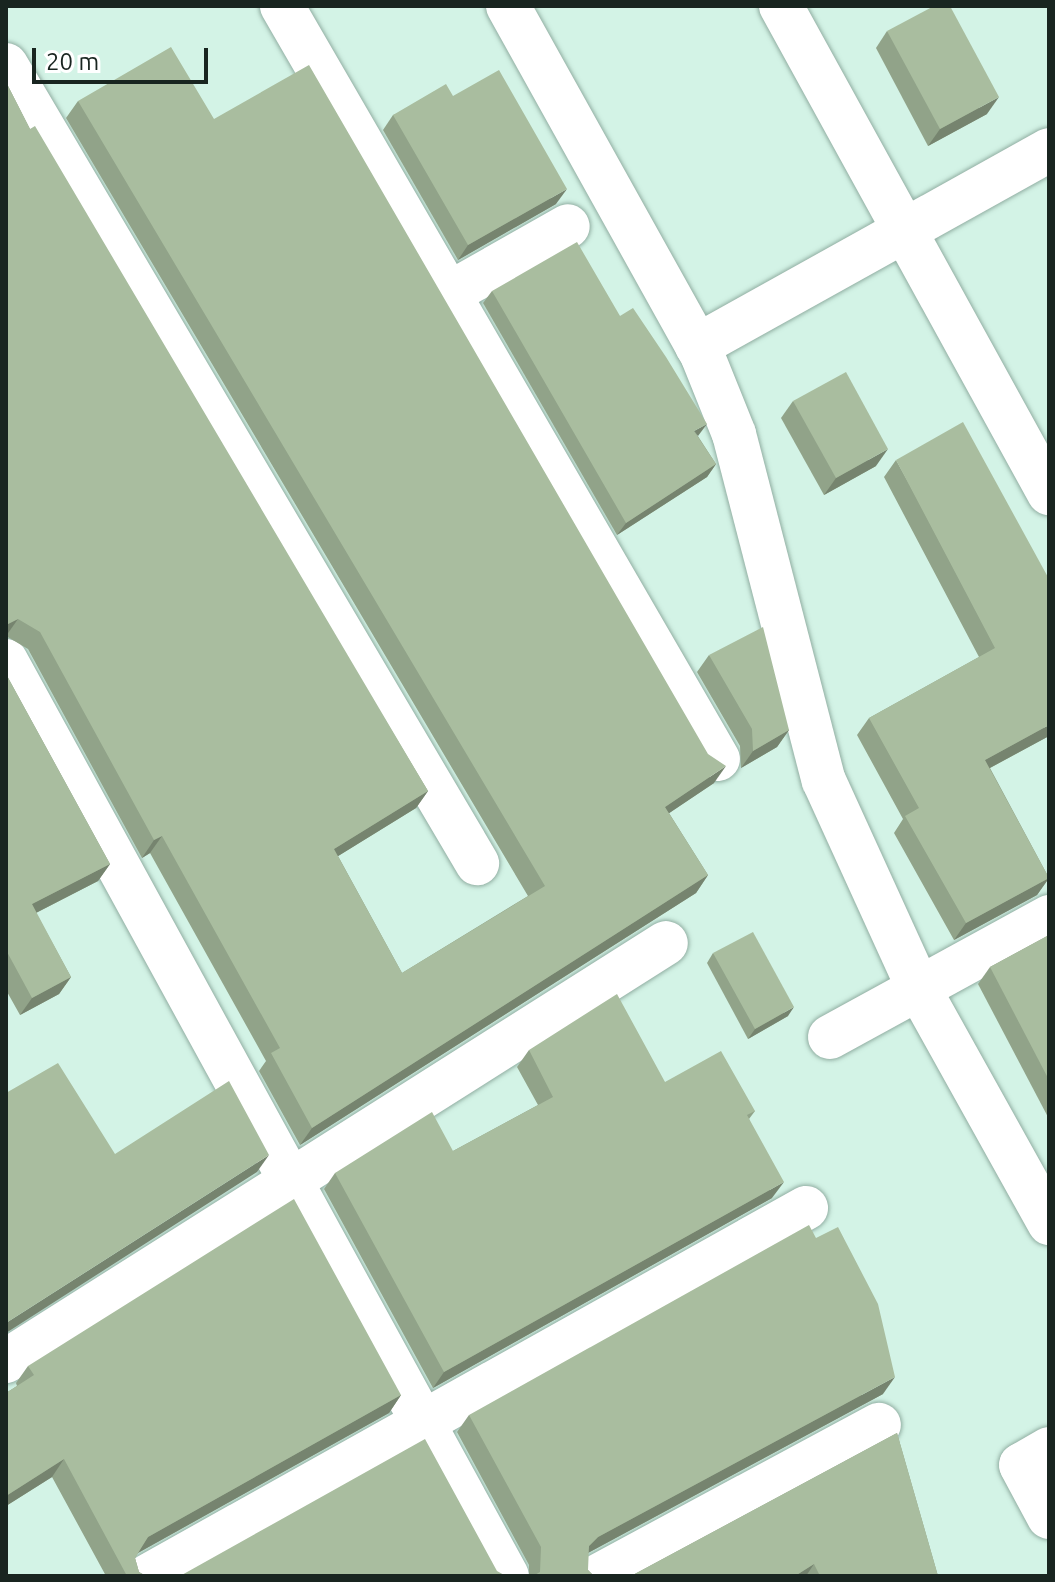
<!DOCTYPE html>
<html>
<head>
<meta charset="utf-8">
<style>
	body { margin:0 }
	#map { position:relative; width:1055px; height:1582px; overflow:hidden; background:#d3f3e6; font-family:Ubuntu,sans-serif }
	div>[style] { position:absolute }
	.roads { filter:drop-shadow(0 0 2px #91aea2) drop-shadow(0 0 2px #91aea2) }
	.minor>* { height:44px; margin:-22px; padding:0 22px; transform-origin:22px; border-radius:22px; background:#fff }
	.wall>* { inset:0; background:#91a389 }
	.shaded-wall>* { inset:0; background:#76846f }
	.building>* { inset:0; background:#a9bd9f }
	span { translate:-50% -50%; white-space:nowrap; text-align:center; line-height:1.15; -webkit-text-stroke:6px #fff; paint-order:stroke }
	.frame { position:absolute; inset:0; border:8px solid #192520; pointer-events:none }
	.scale { position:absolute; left:32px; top:48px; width:176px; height:36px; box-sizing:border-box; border:4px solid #192520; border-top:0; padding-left:10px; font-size:24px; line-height:28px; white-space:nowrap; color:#192520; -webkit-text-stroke:6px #fff; paint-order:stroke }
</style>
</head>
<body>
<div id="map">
	<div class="roads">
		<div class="minor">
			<i style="left:282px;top:6px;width:870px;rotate:59.93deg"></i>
			<i style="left:508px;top:6px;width:402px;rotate:60.9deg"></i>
			<i style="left:703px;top:357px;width:83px;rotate:68.1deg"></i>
			<i style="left:734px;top:434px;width:358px;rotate:75.5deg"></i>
			<i style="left:824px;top:781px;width:229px;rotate:65.5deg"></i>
			<i style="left:919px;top:989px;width:268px;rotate:60.9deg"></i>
			<i style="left:781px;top:6px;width:556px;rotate:61.18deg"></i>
			<i style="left:6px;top:65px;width:927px;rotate:59.45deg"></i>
			<i style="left:452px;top:292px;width:133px;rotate:-29.6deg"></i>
			<i style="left:697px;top:346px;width:403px;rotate:-29.1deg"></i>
			<i style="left:6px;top:661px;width:1043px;rotate:61.3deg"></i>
			<i style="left:830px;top:1037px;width:250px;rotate:-28.7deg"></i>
			<i style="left:6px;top:1361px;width:781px;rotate:-32.35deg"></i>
			<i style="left:1049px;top:1449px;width:32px;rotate:150deg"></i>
			<i style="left:1021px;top:1465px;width:59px;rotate:61.7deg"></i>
			<i style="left:148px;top:1576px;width:754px;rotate:-29.22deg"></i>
			<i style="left:598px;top:1576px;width:319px;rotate:-28.3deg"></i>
		</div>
	</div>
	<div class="wall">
		<i style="clip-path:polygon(887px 31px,987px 114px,928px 146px,876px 48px)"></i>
		<i style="clip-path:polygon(6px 82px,30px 129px,428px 791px,416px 808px,338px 856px,402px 973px,528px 896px,66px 118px,78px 101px,214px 119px,714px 783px,669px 813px,708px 875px,696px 893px,300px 1145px,259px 1071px,266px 1061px,150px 853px,142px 858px,28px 649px,6px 636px)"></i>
		<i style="clip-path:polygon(453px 96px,556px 204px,458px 260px,383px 130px,393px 115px)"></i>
		<i style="clip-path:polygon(492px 291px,620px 316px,716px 464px,707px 477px,617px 535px,483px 303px)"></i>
		<i style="clip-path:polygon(793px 401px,876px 466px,824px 495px,781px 418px)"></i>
		<i style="clip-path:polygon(896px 460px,1049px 736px,990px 768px,1049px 878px,1037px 895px,954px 940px,894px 833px,903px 819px,857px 735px,869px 718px,979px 657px,884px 477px)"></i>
		<i style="clip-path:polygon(709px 655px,789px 730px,777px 747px,741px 768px,740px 746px,697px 672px)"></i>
		<i style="clip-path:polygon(6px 674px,110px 864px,98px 881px,36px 913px,71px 977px,59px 994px,20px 1015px,6px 990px)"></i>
		<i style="clip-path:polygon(1049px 935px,1049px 1119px,978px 984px,990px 967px)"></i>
		<i style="clip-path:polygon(713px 953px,788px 1016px,748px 1039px,707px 963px)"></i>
		<i style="clip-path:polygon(529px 1050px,665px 1082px,755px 1111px,749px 1119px,772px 1198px,433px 1388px,324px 1189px,335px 1173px,453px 1151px,538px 1105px,517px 1067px)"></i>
		<i style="clip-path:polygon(28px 1366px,401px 1395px,389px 1413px,138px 1553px,135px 1558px,139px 1572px,146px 1576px,106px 1576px,52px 1477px,6px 1506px,6px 1393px,17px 1386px,16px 1383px)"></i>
		<i style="clip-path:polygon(883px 1394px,588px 1553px,588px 1570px,594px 1576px,529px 1576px,529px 1565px,457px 1432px,469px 1415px)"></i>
		<i style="clip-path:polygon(897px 1433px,938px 1576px,631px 1576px)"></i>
	</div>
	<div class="shaded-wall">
		<i style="clip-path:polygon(999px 97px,987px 114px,928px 146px,940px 129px)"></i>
		<i style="clip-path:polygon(567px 189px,556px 204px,458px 260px,468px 245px)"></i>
		<i style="clip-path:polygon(707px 424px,698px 436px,694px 431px)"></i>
		<i style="clip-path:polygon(888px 449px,876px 466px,824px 495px,836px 478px)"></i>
		<i style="clip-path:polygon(716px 464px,707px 477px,617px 535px,626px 523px)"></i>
		<i style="clip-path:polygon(18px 619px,6px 636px,6px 625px)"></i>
		<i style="clip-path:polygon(1049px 725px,1049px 736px,973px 777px,985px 760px)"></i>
		<i style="clip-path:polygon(789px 730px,777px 747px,741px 768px,753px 751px)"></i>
		<i style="clip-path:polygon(726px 766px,714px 783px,653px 824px,665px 807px)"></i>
		<i style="clip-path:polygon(428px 791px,416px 808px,322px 866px,334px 849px)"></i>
		<i style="clip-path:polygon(162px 836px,150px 853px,142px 858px,154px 840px)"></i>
		<i style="clip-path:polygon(110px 864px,98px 881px,20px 921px,32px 904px)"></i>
		<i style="clip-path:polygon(708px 875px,696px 893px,300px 1145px,312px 1128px)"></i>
		<i style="clip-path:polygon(1049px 878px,1037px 895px,954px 940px,966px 923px)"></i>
		<i style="clip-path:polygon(71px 977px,59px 994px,20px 1015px,32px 998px)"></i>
		<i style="clip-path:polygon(794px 1007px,788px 1016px,748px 1039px,755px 1029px)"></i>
		<i style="clip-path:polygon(269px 1155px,257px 1172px,6px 1333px,6px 1323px)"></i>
		<i style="clip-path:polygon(784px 1182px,772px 1198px,433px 1388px,444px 1372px)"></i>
		<i style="clip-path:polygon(895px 1377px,883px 1394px,586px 1554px,589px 1546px,598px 1537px)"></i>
		<i style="clip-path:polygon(401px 1395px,389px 1413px,136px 1554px,148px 1537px)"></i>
		<i style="clip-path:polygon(64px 1459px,52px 1477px,6px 1506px,6px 1496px)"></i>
		<i style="clip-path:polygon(814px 1564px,806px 1576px,795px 1576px)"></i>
	</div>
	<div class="building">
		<i style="clip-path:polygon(934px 6px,950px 6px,999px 97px,940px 129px,887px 31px)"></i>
		<i style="clip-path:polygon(171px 47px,214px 119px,309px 65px,708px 754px,726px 766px,665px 807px,708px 875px,312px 1128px,271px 1053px,280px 1048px,162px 836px,154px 840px,40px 632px,18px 619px,6px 625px,6px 82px,30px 129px,35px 126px,428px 791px,334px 849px,402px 973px,545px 886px,78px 101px)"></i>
		<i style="clip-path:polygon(499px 70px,567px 189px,468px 245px,393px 115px,446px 84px,453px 96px)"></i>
		<i style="clip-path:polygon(577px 242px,620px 316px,633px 308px,666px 357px,707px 424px,694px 431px,716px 464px,626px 523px,492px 291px)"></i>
		<i style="clip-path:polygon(846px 372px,888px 449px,836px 478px,793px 401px)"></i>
		<i style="clip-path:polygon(963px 422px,1049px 579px,1049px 725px,985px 760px,1049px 878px,966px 923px,905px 816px,919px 808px,869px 718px,995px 648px,896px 460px)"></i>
		<i style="clip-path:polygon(763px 627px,789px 730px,753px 751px,752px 729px,709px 655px)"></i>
		<i style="clip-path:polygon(6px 674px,110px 864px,32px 904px,71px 977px,32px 998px,6px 950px)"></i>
		<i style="clip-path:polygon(753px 932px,794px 1007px,755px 1029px,713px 953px)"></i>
		<i style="clip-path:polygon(1049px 935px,1049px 1080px,990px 967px)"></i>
		<i style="clip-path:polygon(617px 994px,665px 1082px,721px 1051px,755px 1111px,747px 1115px,784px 1182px,444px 1372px,335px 1173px,432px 1112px,453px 1151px,553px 1097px,529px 1050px)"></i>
		<i style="clip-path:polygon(58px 1063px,115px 1154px,229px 1081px,269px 1155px,6px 1323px,6px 1093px)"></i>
		<i style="clip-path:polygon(294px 1199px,401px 1395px,148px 1537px,135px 1558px,139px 1572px,146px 1576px,127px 1576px,64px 1459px,6px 1496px,6px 1393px,34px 1375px,28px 1366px)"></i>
		<i style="clip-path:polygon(809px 1225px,816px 1238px,838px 1227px,878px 1304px,895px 1377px,598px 1537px,589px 1546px,588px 1570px,594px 1576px,533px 1576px,540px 1572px,541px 1547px,469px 1415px)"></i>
		<i style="clip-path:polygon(897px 1433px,938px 1576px,820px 1576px,814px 1564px,795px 1576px,631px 1576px)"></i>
		<i style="clip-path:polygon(425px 1439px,497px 1571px,506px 1576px,180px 1576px)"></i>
	</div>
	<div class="frame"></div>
	<div class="scale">20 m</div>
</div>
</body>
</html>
